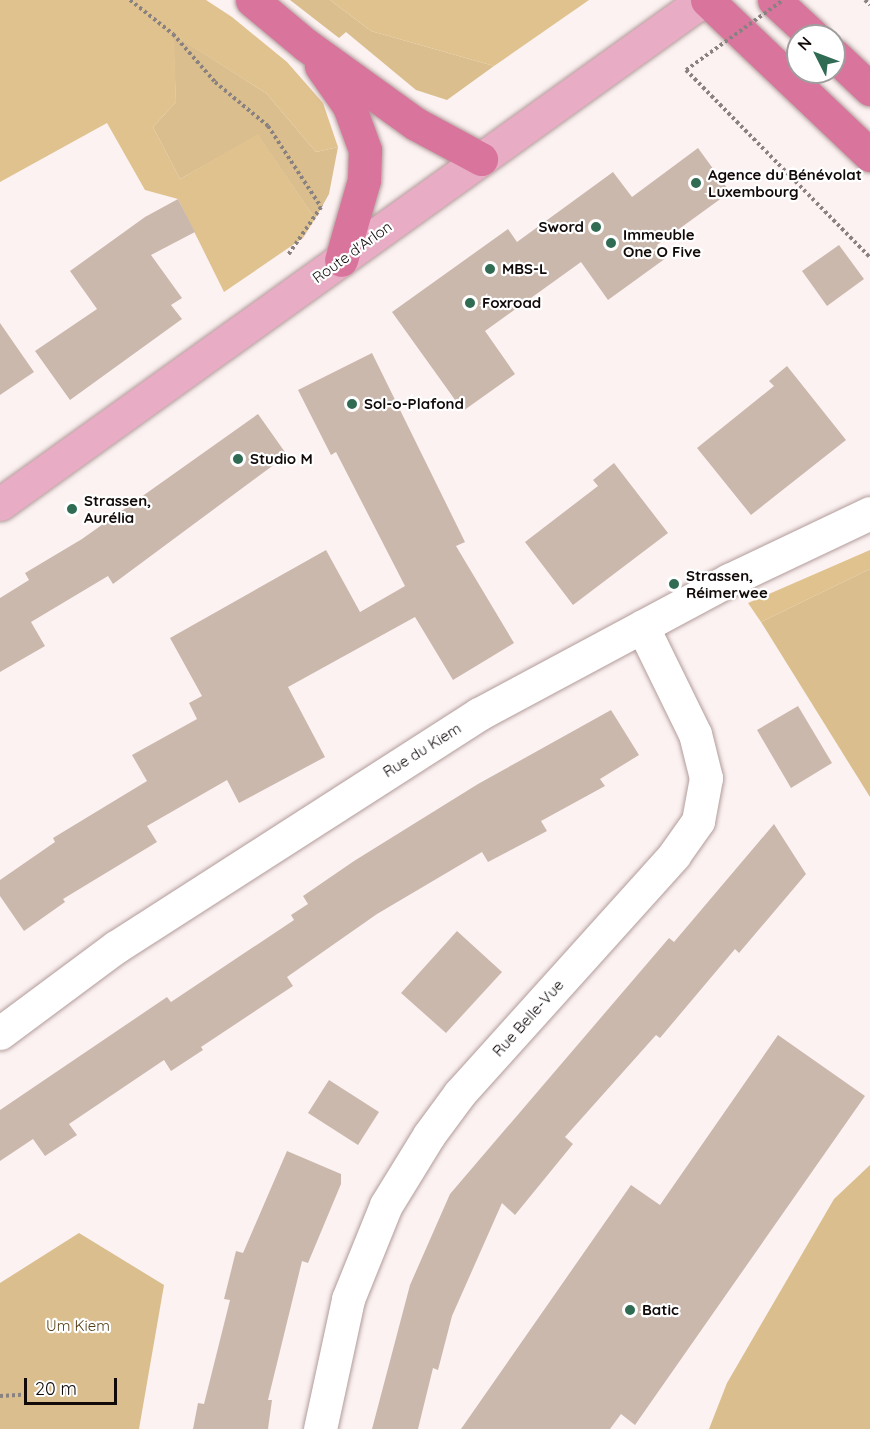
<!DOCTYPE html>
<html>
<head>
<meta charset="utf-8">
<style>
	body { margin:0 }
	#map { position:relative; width:870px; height:1429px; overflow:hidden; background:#fcf2f2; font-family:Quicksand,sans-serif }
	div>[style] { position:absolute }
	.green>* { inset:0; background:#dabe8e }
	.forest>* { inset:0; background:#e0c28e }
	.building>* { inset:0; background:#cbb8ad }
	.path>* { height:4px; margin-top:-2px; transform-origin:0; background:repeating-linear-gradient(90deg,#8a8181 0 3px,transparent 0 6px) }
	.roads { filter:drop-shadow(0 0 2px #b29c9a) drop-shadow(0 0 2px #b29c9a) }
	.minor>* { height:33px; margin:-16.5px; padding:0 16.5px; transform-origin:16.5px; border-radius:16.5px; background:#fff }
	.major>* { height:33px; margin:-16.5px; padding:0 16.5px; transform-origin:16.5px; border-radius:16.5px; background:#e8acc4 }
	.highway>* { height:33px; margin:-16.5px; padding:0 16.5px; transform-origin:16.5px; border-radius:16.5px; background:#d9749d }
	.path-bridge>* { height:4px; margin-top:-2px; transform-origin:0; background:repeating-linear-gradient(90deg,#8a8181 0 3px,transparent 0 6px) }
	.dots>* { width:16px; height:16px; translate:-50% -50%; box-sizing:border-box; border:3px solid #fff; border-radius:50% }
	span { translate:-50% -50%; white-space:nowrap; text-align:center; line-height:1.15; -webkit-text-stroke:4.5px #fff; paint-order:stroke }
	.poi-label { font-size:15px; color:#110a09; font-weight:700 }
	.left { translate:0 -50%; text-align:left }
	.right { translate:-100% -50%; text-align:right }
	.street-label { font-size:15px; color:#110a09 }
	.park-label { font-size:15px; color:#513c13 }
	.north { position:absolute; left:786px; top:24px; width:60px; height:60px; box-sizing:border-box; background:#fff; border:2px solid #a09d9d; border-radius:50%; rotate:312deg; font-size:16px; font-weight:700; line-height:24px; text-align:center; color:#110a09 }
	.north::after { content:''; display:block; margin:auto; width:21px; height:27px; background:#306b54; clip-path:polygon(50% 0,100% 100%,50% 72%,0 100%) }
	.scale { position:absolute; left:24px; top:1378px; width:93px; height:27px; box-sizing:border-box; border:3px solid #110a09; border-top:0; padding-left:8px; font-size:18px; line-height:21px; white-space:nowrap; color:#110a09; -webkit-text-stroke:4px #fff; paint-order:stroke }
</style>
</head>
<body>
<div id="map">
	<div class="green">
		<i style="clip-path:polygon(290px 0,330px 0,371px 31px,494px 66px,447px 100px,416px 90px,346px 32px,339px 38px)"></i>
		<i style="clip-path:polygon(173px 34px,266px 93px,316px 152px,338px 147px,329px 194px,315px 219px,258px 135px,180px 179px,153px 127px,176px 102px)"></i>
		<i style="clip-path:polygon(870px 569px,870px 797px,761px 622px)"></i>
		<i style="clip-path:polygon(870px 1165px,870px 1429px,709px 1429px,727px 1383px,834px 1199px)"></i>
		<i style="clip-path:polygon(79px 1233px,164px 1285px,139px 1429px,0 1429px,0 1283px)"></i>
	</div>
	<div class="forest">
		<i style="clip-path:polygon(0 0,206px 0,232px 17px,287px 62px,323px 103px,338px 147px,316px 152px,266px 93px,174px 35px,176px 102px,153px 127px,180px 179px,258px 134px,315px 219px,303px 238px,224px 292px,178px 199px,145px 190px,107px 123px,0 182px)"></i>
		<i style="clip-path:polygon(330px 0,589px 0,494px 66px,371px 31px)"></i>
		<i style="clip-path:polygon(870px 550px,870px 569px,761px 622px,748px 603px)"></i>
	</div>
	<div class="building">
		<i style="clip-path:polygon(698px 148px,730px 192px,657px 245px,666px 258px,608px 300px,581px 262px,485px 331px,515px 374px,463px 411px,392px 312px,508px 229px,517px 242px,613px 172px,632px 197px)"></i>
		<i style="clip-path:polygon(178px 199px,195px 232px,151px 255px,182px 298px,171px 305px,182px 319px,70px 400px,35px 351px,97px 309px,70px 271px,145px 217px)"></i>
		<i style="clip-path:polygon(839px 245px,864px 279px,827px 306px,802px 271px)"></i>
		<i style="clip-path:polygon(0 323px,34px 372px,0 395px)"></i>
		<i style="clip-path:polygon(372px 353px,465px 542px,456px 546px,514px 643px,453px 680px,415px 617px,288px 687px,325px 757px,239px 803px,227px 780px,147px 826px,157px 842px,63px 899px,65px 902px,24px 931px,0 896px,0 880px,55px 842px,53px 838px,147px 781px,132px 755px,197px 719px,189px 703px,202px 696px,170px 638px,326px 550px,360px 612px,405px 586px,336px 452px,331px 455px,298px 390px)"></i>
		<i style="clip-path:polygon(787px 366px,846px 440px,751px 515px,697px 448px,774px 386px,769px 381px)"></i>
		<i style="clip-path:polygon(258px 414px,287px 455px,113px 584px,108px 576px,31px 622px,45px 646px,0 672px,0 598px,29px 580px,25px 573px,82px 539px)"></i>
		<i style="clip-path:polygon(614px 463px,668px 533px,573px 605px,525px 542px,598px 486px,593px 480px)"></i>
		<i style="clip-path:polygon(798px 706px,832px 763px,791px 788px,757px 730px)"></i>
		<i style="clip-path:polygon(611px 710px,639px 755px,600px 779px,605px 786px,541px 821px,547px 831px,488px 862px,482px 852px,377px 914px,287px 977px,293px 986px,201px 1047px,203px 1050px,171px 1071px,164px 1060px,69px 1124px,77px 1135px,45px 1156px,33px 1139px,0 1161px,0 1110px,167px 997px,171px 1002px,294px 920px,291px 915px,308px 904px,303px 896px,354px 861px,478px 784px)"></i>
		<i style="clip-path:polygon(774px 824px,806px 874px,739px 953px,735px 949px,660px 1038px,656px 1035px,565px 1137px,573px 1144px,515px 1215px,502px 1203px,452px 1316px,438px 1370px,433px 1368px,418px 1429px,372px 1429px,410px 1285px,450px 1194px,669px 938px,674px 942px)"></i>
		<i style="clip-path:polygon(457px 931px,502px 972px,446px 1033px,401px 993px)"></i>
		<i style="clip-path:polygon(778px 1035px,865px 1096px,635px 1425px,621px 1414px,610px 1429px,461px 1429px,631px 1185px,660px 1205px)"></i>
		<i style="clip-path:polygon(329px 1080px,379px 1112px,358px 1145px,308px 1113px)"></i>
		<i style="clip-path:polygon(287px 1151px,341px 1174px,341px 1184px,308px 1263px,302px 1261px,268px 1400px,272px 1400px,268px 1429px,193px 1429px,198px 1403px,204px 1404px,230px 1300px,224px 1299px,236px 1251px,243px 1253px)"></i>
	</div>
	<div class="path">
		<i style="left:130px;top:0;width:55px;rotate:38.3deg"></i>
		<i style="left:173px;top:34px;width:64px;rotate:48.8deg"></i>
		<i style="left:215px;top:82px;width:69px;rotate:39.7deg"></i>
		<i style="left:268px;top:126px;width:97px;rotate:56.8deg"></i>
		<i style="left:321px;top:207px;width:58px;rotate:124.5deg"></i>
		<i style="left:865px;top:0;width:7px;rotate:45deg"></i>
		<i style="left:686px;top:70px;width:262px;rotate:45.5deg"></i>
		<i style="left:0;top:1396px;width:22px;rotate:-3deg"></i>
	</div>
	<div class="roads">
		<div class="minor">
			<i style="left:0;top:1033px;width:144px;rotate:-36.6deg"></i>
			<i style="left:116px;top:947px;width:431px;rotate:-32.7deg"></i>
			<i style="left:479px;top:714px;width:284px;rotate:-28.2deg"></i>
			<i style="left:729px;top:580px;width:156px;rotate:-25.4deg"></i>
			<i style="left:320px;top:1429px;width:133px;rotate:-77.8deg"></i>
			<i style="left:348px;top:1299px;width:101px;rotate:-68deg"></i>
			<i style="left:386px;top:1205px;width:82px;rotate:-58.4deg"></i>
			<i style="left:429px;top:1135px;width:52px;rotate:-53.6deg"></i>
			<i style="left:460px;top:1093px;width:320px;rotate:-48deg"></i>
			<i style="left:674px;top:855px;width:42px;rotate:-54.8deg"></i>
			<i style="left:698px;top:821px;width:44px;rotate:-79.5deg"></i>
			<i style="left:706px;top:778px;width:45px;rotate:-104deg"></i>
			<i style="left:695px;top:734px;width:120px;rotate:-116.1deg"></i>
		</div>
		<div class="major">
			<i style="left:0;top:504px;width:865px;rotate:-35.64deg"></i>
		</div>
		<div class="highway">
			<i style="left:252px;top:0;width:70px;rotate:39.8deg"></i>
			<i style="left:306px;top:45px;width:135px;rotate:35.7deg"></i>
			<i style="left:416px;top:124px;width:74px;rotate:28.3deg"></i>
			<i style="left:707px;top:0;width:225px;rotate:43.6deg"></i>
			<i style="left:774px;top:0;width:53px;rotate:42.7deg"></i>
			<i style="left:834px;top:55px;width:50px;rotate:43.4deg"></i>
			<i style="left:321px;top:66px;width:49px;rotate:55deg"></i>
			<i style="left:349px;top:106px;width:47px;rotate:70deg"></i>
			<i style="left:365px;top:150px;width:30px;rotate:92deg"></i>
			<i style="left:364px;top:180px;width:83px;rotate:106deg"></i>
		</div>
	</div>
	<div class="path-bridge">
		<i style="left:686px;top:70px;width:120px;rotate:-35.8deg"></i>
	</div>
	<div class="dots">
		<i style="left:696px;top:183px;background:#306b54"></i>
		<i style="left:596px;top:227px;background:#306b54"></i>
		<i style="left:611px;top:243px;background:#306b54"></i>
		<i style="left:490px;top:269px;background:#306b54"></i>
		<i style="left:470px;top:303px;background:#306b54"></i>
		<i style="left:352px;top:404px;background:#306b54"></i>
		<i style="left:238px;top:459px;background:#306b54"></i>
		<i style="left:72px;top:509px;background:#306b54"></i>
		<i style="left:674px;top:584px;background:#306b54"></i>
		<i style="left:630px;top:1310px;background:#306b54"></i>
	</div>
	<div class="poi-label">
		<span class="left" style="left:708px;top:183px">Agence du Bénévolat<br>Luxembourg</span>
		<span class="right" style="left:584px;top:227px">Sword</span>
		<span class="left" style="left:623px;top:243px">Immeuble<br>One O Five</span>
		<span class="left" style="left:502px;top:269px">MBS-L</span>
		<span class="left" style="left:482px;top:303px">Foxroad</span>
		<span class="left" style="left:364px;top:404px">Sol-o-Plafond</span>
		<span class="left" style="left:250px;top:459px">Studio M</span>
		<span class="left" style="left:84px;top:509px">Strassen,<br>Aurélia</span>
		<span class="left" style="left:686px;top:584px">Strassen,<br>Réimerwee</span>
		<span class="left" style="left:642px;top:1310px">Batic</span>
	</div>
	<div class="street-label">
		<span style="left:352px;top:252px;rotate:-36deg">Route d'Arlon</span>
		<span style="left:422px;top:750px;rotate:-32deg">Rue du Kiem</span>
		<span style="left:528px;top:1018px;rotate:-48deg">Rue Belle-Vue</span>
	</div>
	<div class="park-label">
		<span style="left:78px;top:1326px">Um Kiem</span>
	</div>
	<div class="north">N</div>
	<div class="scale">20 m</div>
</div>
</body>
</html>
